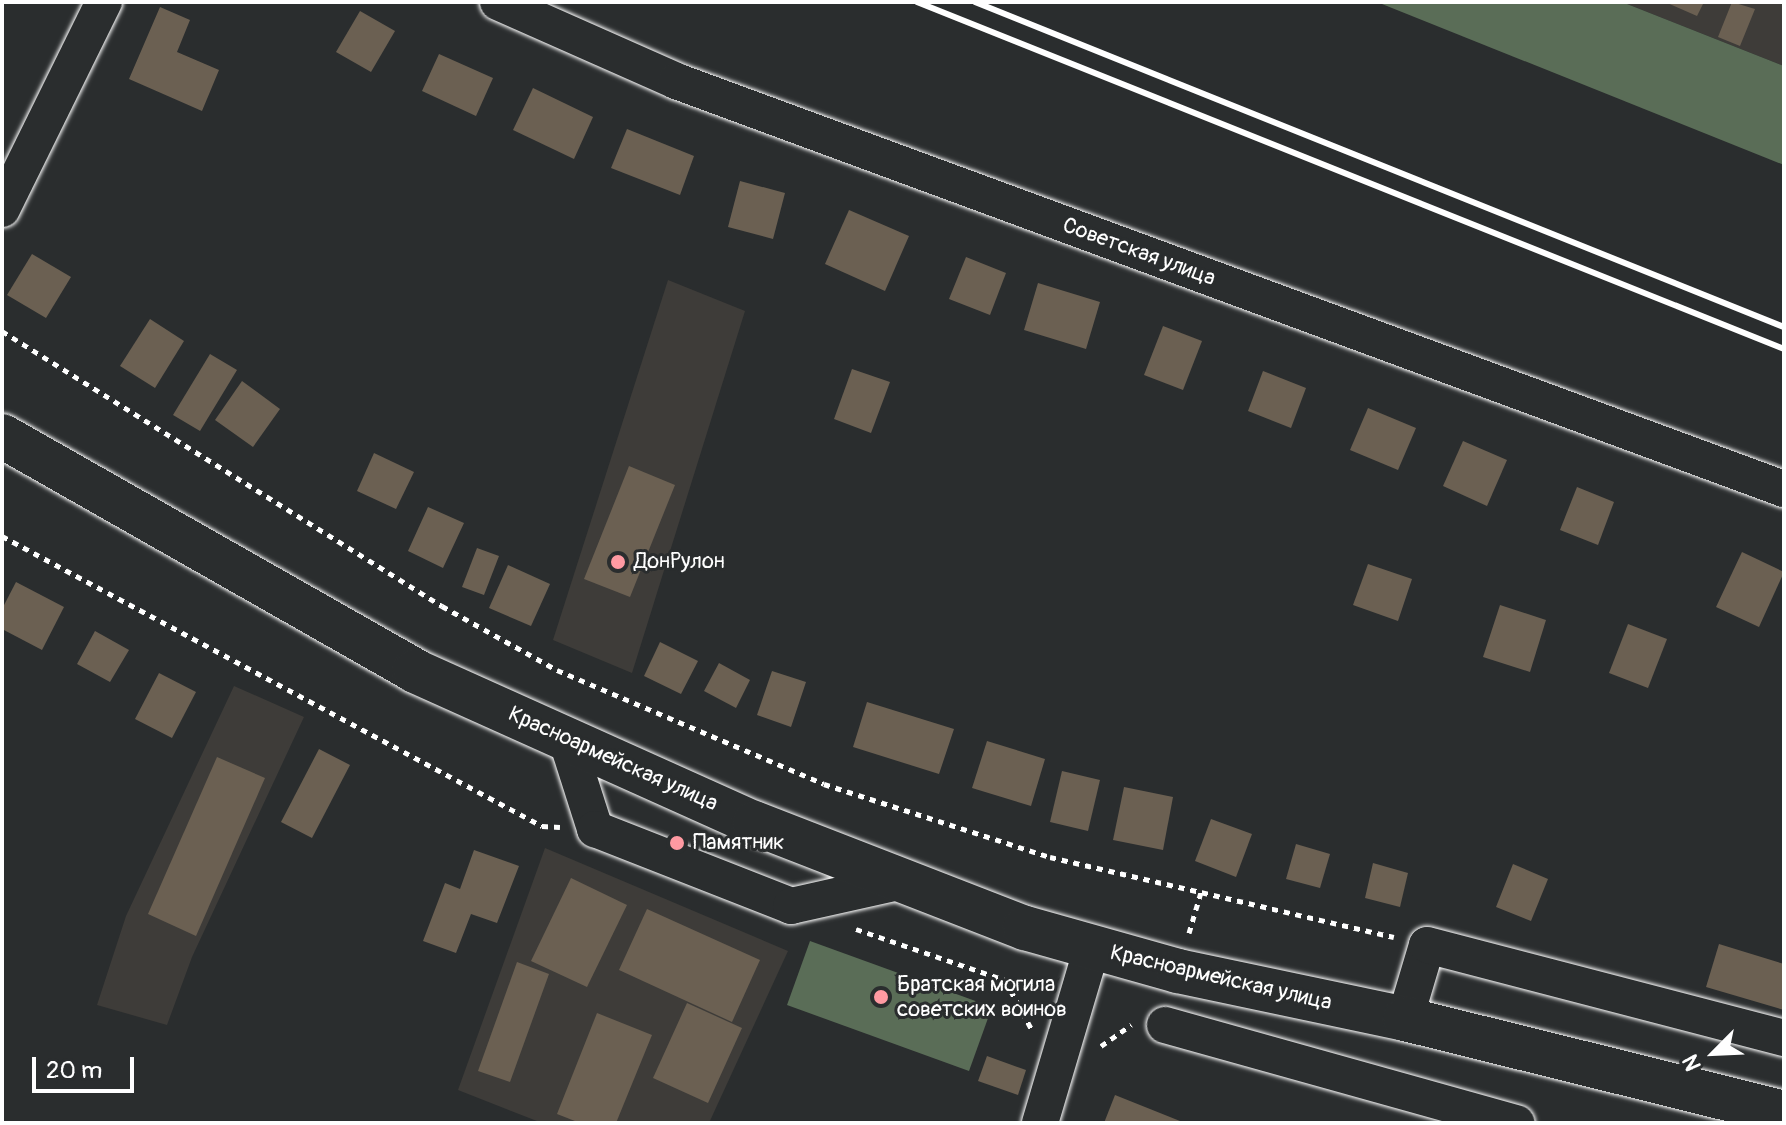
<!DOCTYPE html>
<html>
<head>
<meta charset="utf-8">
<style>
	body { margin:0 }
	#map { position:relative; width:1786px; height:1125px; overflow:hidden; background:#2a2d2e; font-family:Pangolin,sans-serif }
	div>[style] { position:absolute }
	.built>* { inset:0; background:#3e3c39 }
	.green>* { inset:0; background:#5a6d57 }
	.building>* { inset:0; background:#6b6052 }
	.path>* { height:5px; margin-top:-2.5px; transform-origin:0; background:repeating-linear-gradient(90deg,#fff 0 6px,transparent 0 12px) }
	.roads { filter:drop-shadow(0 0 2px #fff) drop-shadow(0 0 2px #fff) }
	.minor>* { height:36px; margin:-18px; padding:0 18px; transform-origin:18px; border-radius:18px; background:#2a2d2e }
	.major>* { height:44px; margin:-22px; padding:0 22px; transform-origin:22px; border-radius:22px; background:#2a2d2e }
	.rail>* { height:6px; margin:-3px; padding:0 3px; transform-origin:3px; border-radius:3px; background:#fff }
	.dots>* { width:22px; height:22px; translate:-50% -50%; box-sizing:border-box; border:4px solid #2a2d2e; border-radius:50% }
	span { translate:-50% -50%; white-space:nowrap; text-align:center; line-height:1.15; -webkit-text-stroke:6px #2a2d2e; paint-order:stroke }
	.street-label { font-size:22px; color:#fff }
	.poi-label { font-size:22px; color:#fff }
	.left { translate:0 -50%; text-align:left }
	.frame { position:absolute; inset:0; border:4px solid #fff; pointer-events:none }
	.north { position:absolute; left:1674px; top:1013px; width:80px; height:80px; -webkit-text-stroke:6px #2a2d2e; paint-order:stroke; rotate:246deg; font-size:22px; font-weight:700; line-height:32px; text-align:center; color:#fff }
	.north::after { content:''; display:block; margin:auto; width:28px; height:36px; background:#fff; clip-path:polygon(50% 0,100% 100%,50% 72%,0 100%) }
	.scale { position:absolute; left:32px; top:1057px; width:102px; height:36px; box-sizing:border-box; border:4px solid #fff; border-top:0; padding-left:10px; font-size:24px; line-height:28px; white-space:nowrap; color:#fff; -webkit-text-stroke:6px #2a2d2e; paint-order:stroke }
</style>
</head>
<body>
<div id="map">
	<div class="built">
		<i style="clip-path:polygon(1622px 2px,1783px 2px,1784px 66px)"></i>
		<i style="clip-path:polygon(668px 280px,745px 311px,632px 673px,553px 640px)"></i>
		<i style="clip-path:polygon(234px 686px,304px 717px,192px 957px,167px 1025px,97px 1005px,126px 916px)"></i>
		<i style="clip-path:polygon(545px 848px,788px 951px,709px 1123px,542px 1123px,458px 1090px)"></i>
	</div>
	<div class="green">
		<i style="clip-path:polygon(1377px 2px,1622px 2px,1784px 66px,1784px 165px)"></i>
		<i style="clip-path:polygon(810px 941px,992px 1007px,969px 1071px,787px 1005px)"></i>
	</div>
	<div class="building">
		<i style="clip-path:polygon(1665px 2px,1704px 2px,1697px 16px)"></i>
		<i style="clip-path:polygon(1732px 2px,1755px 9px,1740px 46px,1718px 37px)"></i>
		<i style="clip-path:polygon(160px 7px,190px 20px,177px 52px,219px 70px,202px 111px,129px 79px)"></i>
		<i style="clip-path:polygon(360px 11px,395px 31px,371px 72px,336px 52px)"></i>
		<i style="clip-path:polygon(439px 54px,493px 78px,476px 116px,422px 91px)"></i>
		<i style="clip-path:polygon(533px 88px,593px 117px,574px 159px,513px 130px)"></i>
		<i style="clip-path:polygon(627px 129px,694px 156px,680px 195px,611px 168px)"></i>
		<i style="clip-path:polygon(740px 181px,785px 193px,773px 239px,728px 227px)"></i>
		<i style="clip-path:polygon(849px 210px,909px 236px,885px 291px,825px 264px)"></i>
		<i style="clip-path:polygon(32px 254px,71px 277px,46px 318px,7px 295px)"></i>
		<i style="clip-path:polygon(966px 257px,1006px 273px,990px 315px,949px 299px)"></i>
		<i style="clip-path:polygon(1038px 283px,1100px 302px,1086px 349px,1024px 330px)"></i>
		<i style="clip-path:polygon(150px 319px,184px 341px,155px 388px,120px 366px)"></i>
		<i style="clip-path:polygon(1163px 326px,1202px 341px,1183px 390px,1144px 375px)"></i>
		<i style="clip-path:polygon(210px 354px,237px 370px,200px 431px,173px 415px)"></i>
		<i style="clip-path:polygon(852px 369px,890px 382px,871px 433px,834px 419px)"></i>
		<i style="clip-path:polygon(1263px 371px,1306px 388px,1291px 428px,1248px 411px)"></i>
		<i style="clip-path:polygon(242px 381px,280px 409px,253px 447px,215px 420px)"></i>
		<i style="clip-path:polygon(1368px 408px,1416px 428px,1398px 470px,1350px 450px)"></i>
		<i style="clip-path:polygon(1463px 441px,1507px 460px,1487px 506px,1443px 486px)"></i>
		<i style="clip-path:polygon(374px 453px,414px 472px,396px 509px,357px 491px)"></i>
		<i style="clip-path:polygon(629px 466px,675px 485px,630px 597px,584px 579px)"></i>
		<i style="clip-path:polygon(1577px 487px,1614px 502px,1598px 545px,1560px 530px)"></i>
		<i style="clip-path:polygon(428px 507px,464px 523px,443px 568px,408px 551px)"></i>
		<i style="clip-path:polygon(477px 548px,499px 556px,484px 595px,462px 587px)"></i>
		<i style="clip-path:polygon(1742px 552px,1784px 572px,1759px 627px,1716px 607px)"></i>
		<i style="clip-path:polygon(1368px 564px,1412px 579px,1398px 621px,1353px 605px)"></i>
		<i style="clip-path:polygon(508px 565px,550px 584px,531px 626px,489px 608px)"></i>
		<i style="clip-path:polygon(16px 582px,64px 607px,42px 650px,2px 629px,2px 609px)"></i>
		<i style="clip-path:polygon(1500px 605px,1546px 620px,1530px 672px,1483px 657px)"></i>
		<i style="clip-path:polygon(1628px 624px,1667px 639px,1648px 688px,1609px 673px)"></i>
		<i style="clip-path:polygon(95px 631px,129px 650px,110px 682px,77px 664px)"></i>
		<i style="clip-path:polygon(660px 642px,698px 661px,681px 694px,644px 676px)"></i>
		<i style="clip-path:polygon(719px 663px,750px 680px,736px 708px,704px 691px)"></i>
		<i style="clip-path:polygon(772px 671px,806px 682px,791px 727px,757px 715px)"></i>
		<i style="clip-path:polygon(159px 673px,196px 692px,172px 738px,135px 719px)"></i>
		<i style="clip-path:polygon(867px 702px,954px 729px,939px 774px,853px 747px)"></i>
		<i style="clip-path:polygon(987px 741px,1045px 759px,1031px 806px,972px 788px)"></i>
		<i style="clip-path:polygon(319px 749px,350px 765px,312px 838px,281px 822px)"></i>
		<i style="clip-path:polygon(217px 757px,265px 778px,196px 936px,148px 914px)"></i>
		<i style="clip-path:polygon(1062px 771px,1100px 780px,1088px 831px,1050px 822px)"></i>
		<i style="clip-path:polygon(1124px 787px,1173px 797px,1163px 850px,1113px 840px)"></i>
		<i style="clip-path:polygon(1211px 819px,1252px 834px,1236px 877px,1195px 861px)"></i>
		<i style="clip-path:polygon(1296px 844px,1330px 854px,1320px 888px,1286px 879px)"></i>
		<i style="clip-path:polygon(474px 850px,519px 866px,497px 923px,471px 914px,456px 953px,423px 941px,445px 883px,460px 889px)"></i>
		<i style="clip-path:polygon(1373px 863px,1408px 873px,1400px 907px,1365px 898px)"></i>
		<i style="clip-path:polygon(1513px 864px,1548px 879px,1531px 921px,1496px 907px)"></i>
		<i style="clip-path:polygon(571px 878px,627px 905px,587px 987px,531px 961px)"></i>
		<i style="clip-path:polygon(647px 909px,760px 960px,732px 1022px,619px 970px)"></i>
		<i style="clip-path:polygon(1719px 944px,1784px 964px,1784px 1010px,1706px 987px)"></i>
		<i style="clip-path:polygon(517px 962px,549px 974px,510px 1082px,478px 1071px)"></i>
		<i style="clip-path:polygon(687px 1003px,742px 1028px,708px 1103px,653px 1078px)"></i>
		<i style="clip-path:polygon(597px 1013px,652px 1035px,616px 1123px,580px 1123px,557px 1114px)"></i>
		<i style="clip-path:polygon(987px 1056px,1026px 1070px,1018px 1095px,978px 1081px)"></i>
		<i style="clip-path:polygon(1115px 1095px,1185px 1123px,1104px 1123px)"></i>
	</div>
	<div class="path">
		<i style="left:2px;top:331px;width:519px;rotate:32.01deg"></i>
		<i style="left:442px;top:606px;width:132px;rotate:29.1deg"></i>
		<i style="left:557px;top:670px;width:290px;rotate:23.1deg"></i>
		<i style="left:824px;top:784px;width:237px;rotate:17.9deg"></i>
		<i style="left:1050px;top:857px;width:353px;rotate:13.1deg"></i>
		<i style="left:2px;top:536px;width:613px;rotate:28.24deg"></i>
		<i style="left:542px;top:826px;width:18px;rotate:3deg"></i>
		<i style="left:856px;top:929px;width:157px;rotate:18.9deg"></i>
		<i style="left:1005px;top:980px;width:57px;rotate:61.6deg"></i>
		<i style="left:1189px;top:933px;width:43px;rotate:-73.7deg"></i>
		<i style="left:1101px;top:1046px;width:37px;rotate:-35deg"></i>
	</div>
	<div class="roads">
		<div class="minor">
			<i style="left:498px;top:2px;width:195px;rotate:23.9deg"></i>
			<i style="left:676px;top:81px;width:1181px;rotate:20.22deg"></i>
			<i style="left:2px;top:209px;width:231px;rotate:-63.8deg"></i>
			<i style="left:566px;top:738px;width:96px;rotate:72.3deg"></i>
			<i style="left:595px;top:829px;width:211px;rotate:21.4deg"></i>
			<i style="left:791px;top:906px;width:115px;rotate:-12.6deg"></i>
			<i style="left:1405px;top:1019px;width:77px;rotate:-73.4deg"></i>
			<i style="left:1427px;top:945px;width:369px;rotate:14.6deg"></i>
			<i style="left:1165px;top:1025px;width:365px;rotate:15.6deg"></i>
			<i style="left:1040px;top:1123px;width:183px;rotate:-73.5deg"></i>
		</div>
		<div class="major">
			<i style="left:2px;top:436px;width:475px;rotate:29.6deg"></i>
			<i style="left:415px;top:671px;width:372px;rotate:24.2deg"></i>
			<i style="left:754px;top:823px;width:291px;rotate:21.2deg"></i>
			<i style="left:1025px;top:928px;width:159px;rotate:15.7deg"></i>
			<i style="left:1178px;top:971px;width:232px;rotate:11.9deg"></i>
			<i style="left:1405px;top:1019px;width:390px;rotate:13.9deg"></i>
		</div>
	</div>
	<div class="rail">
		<i style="left:917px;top:2px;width:934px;rotate:21.81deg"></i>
		<i style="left:975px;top:2px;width:872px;rotate:21.89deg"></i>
	</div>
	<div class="dots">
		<i style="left:618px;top:562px;background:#ff9aa2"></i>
		<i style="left:677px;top:843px;background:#ff9aa2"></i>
		<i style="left:881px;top:997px;background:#ff9aa2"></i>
	</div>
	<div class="street-label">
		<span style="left:1139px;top:252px;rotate:20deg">Советская улица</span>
		<span style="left:613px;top:759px;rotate:24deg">Красноармейская улица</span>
		<span style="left:1221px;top:978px;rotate:13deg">Красноармейская улица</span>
	</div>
	<div class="poi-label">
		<span class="left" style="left:634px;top:562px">ДонРулон</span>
		<span class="left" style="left:693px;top:843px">Памятник</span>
		<span class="left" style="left:897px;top:997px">Братская могила<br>советских воинов</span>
	</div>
	<div class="frame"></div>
	<div class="north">N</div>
	<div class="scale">20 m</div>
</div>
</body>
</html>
